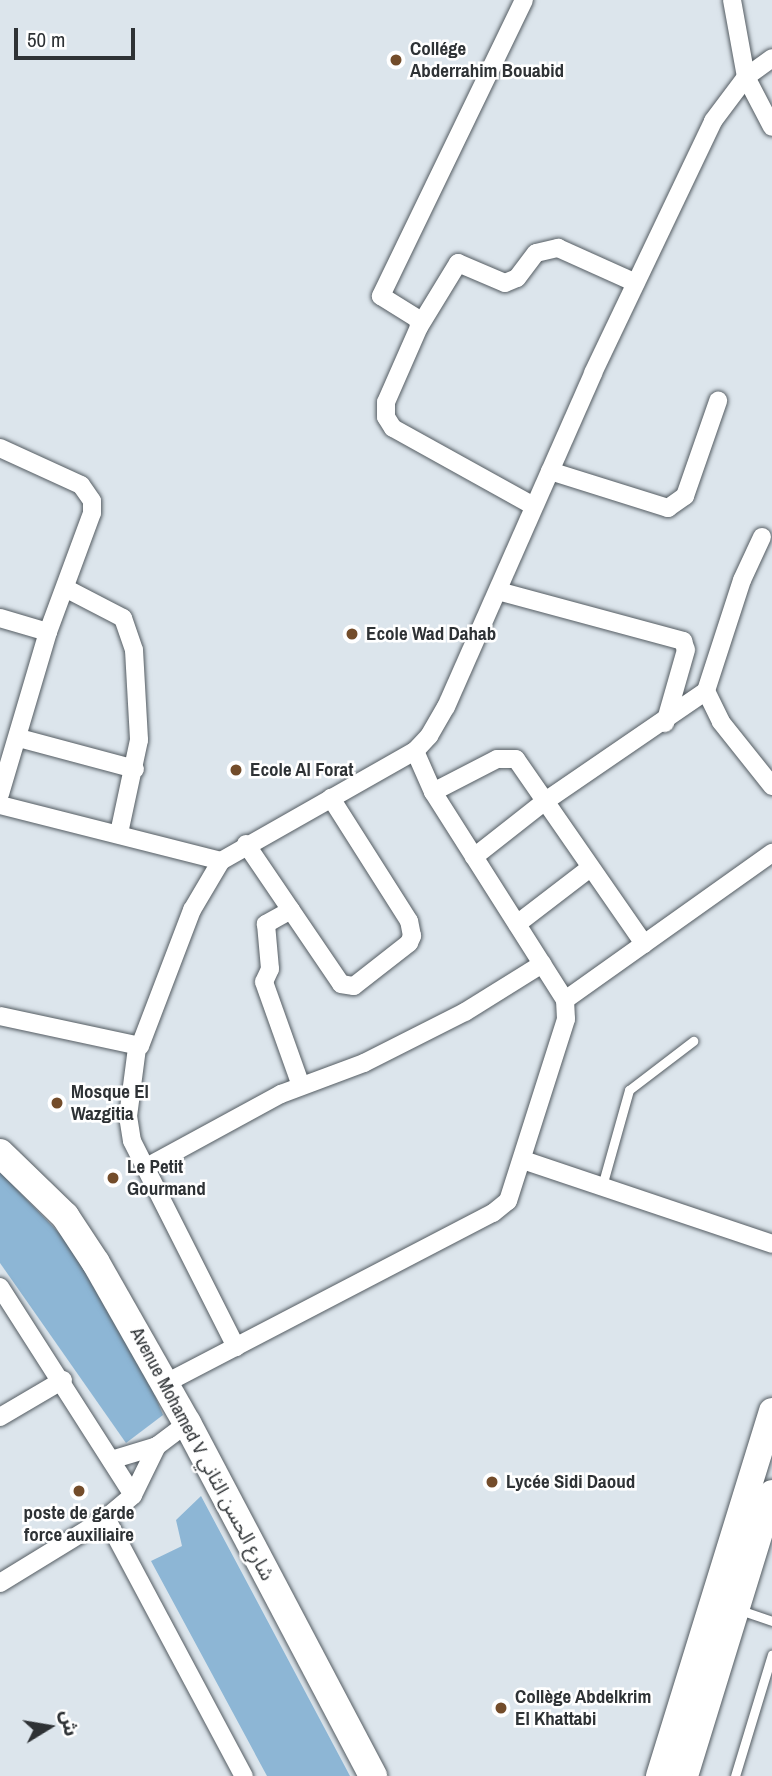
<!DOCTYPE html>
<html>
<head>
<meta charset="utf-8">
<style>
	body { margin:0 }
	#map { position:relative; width:772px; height:1776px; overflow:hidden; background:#dce5ec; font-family:"Archivo Narrow","Noto Sans Arabic",sans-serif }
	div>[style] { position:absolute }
	.green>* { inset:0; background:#8db6d5 }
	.roads { filter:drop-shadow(0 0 2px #545c62) drop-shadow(0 0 2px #545c62) }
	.lane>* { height:9px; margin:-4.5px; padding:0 4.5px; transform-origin:4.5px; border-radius:4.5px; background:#fff }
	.street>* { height:18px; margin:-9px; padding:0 9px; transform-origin:9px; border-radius:9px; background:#fff }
	.secondary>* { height:26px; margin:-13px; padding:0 13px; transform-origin:13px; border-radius:13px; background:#fff }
	.primary>* { height:28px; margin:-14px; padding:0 14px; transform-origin:14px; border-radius:14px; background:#fff }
	.dots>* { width:19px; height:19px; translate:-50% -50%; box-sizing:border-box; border:4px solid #fff; border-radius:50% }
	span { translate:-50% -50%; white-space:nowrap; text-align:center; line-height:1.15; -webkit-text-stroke:5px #fff; paint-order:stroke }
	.poi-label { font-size:19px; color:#2e3235; font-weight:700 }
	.left { translate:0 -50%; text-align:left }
	.street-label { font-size:19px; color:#2e3235 }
	.north { position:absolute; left:14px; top:1692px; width:70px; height:70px; -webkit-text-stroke:5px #fff; paint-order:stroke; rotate:79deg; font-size:19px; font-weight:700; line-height:28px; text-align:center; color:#2e3235 }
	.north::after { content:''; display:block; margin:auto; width:24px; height:32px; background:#2e3235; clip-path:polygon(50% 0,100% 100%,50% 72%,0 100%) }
	.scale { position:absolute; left:14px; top:28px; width:121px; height:32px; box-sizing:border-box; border:4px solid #2e3235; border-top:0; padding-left:9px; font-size:21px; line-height:24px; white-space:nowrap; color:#2e3235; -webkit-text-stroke:5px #fff; paint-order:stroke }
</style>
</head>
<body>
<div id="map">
	<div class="green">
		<i style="clip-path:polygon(0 1172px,63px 1237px,102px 1294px,142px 1364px,163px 1415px,126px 1443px,0 1263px)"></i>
		<i style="clip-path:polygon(201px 1496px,350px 1776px,267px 1776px,151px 1561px,182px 1546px,176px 1520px)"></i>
	</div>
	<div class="roads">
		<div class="lane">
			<i style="left:602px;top:1186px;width:100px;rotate:-74.3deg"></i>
			<i style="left:629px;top:1090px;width:81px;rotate:-37.4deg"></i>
			<i style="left:740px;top:1610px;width:34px;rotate:19deg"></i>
			<i style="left:735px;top:1776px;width:127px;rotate:-73.1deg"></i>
		</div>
		<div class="street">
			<i style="left:524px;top:0;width:329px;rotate:115.8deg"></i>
			<i style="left:381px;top:296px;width:44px;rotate:31.9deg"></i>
			<i style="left:418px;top:319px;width:8px;rotate:83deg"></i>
			<i style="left:419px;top:327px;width:82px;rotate:113.7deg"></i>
			<i style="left:386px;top:402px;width:15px;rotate:90deg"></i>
			<i style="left:386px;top:417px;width:13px;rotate:58deg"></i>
			<i style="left:393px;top:428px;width:161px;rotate:29deg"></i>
			<i style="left:732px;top:0;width:78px;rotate:79.7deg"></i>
			<i style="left:746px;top:77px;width:56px;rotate:62.5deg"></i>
			<i style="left:419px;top:327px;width:75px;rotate:-58.6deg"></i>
			<i style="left:458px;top:263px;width:51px;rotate:23.1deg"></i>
			<i style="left:505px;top:283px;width:13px;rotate:-23deg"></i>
			<i style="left:517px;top:278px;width:31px;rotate:-53deg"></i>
			<i style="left:536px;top:253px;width:23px;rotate:-13deg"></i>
			<i style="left:558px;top:248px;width:85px;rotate:24.2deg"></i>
			<i style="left:0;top:448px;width:89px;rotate:24.6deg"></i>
			<i style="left:81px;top:485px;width:19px;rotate:55deg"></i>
			<i style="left:92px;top:501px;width:12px;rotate:90deg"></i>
			<i style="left:92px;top:513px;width:127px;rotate:110.3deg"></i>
			<i style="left:48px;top:632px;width:169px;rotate:106.5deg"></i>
			<i style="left:550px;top:471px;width:124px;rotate:17.4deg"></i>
			<i style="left:668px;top:508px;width:21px;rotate:-35deg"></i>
			<i style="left:685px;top:496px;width:101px;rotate:-70.8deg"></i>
			<i style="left:762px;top:537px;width:47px;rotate:114.9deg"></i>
			<i style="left:742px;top:580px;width:117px;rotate:108deg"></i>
			<i style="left:706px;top:691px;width:34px;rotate:64deg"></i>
			<i style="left:721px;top:722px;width:82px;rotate:51.4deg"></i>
			<i style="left:67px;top:589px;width:63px;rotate:27.4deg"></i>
			<i style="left:123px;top:618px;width:34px;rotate:71deg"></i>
			<i style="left:134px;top:650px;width:90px;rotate:86.8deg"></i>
			<i style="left:139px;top:740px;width:95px;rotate:102.1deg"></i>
			<i style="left:498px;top:591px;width:192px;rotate:15.1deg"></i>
			<i style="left:683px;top:641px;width:9px;rotate:72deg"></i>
			<i style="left:686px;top:650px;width:76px;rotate:106deg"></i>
			<i style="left:0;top:618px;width:50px;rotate:16.3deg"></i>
			<i style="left:19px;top:738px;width:120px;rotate:15deg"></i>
			<i style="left:433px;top:792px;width:72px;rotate:-27.3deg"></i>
			<i style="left:497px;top:759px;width:19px"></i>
			<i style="left:516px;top:759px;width:225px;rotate:55.3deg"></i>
			<i style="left:0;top:805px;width:228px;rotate:14.2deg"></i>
			<i style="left:246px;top:844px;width:169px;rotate:55.8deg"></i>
			<i style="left:341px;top:984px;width:13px;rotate:9deg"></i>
			<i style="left:354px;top:986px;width:70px;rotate:-38deg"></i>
			<i style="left:409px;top:943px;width:8px;rotate:-67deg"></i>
			<i style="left:412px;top:936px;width:15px;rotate:-101deg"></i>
			<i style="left:409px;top:921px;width:146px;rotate:-122.4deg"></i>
			<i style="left:474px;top:857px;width:89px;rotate:-38.2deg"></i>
			<i style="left:544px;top:802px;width:196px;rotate:-34.4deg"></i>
			<i style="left:291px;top:910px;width:29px;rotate:151deg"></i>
			<i style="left:266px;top:924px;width:45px;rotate:84.9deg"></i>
			<i style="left:270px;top:969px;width:14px;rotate:115deg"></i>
			<i style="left:264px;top:982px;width:110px;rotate:70.4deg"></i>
			<i style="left:517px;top:924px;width:92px;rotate:-37.5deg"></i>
			<i style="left:565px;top:1000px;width:254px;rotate:-35.4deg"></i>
			<i style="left:0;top:1016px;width:143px;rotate:12.1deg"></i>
			<i style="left:140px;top:1046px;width:146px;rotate:-69.1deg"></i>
			<i style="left:192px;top:910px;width:57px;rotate:-59.4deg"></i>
			<i style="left:221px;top:861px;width:223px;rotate:-29.6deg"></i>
			<i style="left:415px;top:751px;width:21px;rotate:-47deg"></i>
			<i style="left:429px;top:736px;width:34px;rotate:-60deg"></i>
			<i style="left:446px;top:707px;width:365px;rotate:-66.2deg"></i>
			<i style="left:593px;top:373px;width:279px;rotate:-64.5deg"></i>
			<i style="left:713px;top:121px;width:55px;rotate:-53.1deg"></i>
			<i style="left:746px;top:77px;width:32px;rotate:-36deg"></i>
			<i style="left:137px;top:1048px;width:69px;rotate:97.5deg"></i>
			<i style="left:128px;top:1116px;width:25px;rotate:81deg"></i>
			<i style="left:132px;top:1141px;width:231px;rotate:63.2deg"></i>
			<i style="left:523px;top:1160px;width:263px;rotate:18.6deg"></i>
			<i style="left:145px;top:1168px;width:155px;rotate:-28.6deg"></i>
			<i style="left:281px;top:1094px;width:89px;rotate:-20.5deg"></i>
			<i style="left:364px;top:1063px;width:113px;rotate:-26.8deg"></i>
			<i style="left:465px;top:1012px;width:91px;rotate:-31.9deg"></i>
			<i style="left:0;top:1287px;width:247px;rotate:57.4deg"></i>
			<i style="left:166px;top:1383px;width:369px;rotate:-27.5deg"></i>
			<i style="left:493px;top:1213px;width:19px;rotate:-39deg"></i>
			<i style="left:508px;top:1201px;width:191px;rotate:-72.3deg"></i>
			<i style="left:566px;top:1019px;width:19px;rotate:-93deg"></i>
			<i style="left:565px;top:1000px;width:246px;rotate:-122.4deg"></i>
			<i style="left:433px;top:792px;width:45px;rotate:-113.7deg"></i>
			<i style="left:0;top:1417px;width:73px;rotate:-30.4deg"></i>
			<i style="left:111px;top:1460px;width:48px;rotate:-16.9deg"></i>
			<i style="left:106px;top:1518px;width:293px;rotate:61.9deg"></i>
			<i style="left:0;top:1583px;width:124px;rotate:-31.5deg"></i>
			<i style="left:106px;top:1518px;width:35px;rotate:-40deg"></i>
			<i style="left:133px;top:1495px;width:55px;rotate:-63.9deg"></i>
			<i style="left:157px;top:1446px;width:38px;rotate:-37deg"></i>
		</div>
		<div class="secondary">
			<i style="left:659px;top:1776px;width:382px;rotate:-72.8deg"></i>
			<i style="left:685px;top:1776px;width:296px;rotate:-72.9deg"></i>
		</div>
		<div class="primary">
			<i style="left:0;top:1153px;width:91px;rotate:44.1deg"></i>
			<i style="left:65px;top:1216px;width:56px;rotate:56.6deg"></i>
			<i style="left:96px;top:1263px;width:184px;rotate:60.4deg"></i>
			<i style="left:187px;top:1423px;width:399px;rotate:62.2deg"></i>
		</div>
	</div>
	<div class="dots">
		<i style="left:396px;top:60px;background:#734c2a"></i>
		<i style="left:352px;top:634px;background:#734c2a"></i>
		<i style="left:236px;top:770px;background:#734c2a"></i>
		<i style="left:57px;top:1103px;background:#734c2a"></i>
		<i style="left:113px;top:1178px;background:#734c2a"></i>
		<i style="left:492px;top:1482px;background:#734c2a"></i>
		<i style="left:79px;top:1491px;background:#734c2a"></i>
		<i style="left:501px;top:1708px;background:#734c2a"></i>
	</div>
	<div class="poi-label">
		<span class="left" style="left:410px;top:60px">Collége<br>Abderrahim Bouabid</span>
		<span class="left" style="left:366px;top:634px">Ecole Wad Dahab</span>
		<span class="left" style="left:250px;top:770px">Ecole Al Forat</span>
		<span class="left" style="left:71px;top:1103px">Mosque El<br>Wazgitia</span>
		<span class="left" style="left:127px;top:1178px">Le Petit<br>Gourmand</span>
		<span class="left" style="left:506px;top:1482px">Lycée Sidi Daoud</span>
		<span style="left:79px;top:1524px">poste de garde<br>force auxiliaire</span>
		<span class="left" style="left:515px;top:1708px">Collège Abdelkrim<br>El Khattabi</span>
	</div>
	<div class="street-label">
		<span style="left:202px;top:1454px;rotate:62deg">Avenue Mohamed V شارع الحسن الثاني</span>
	</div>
	<div class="north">ش</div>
	<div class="scale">50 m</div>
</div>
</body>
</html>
